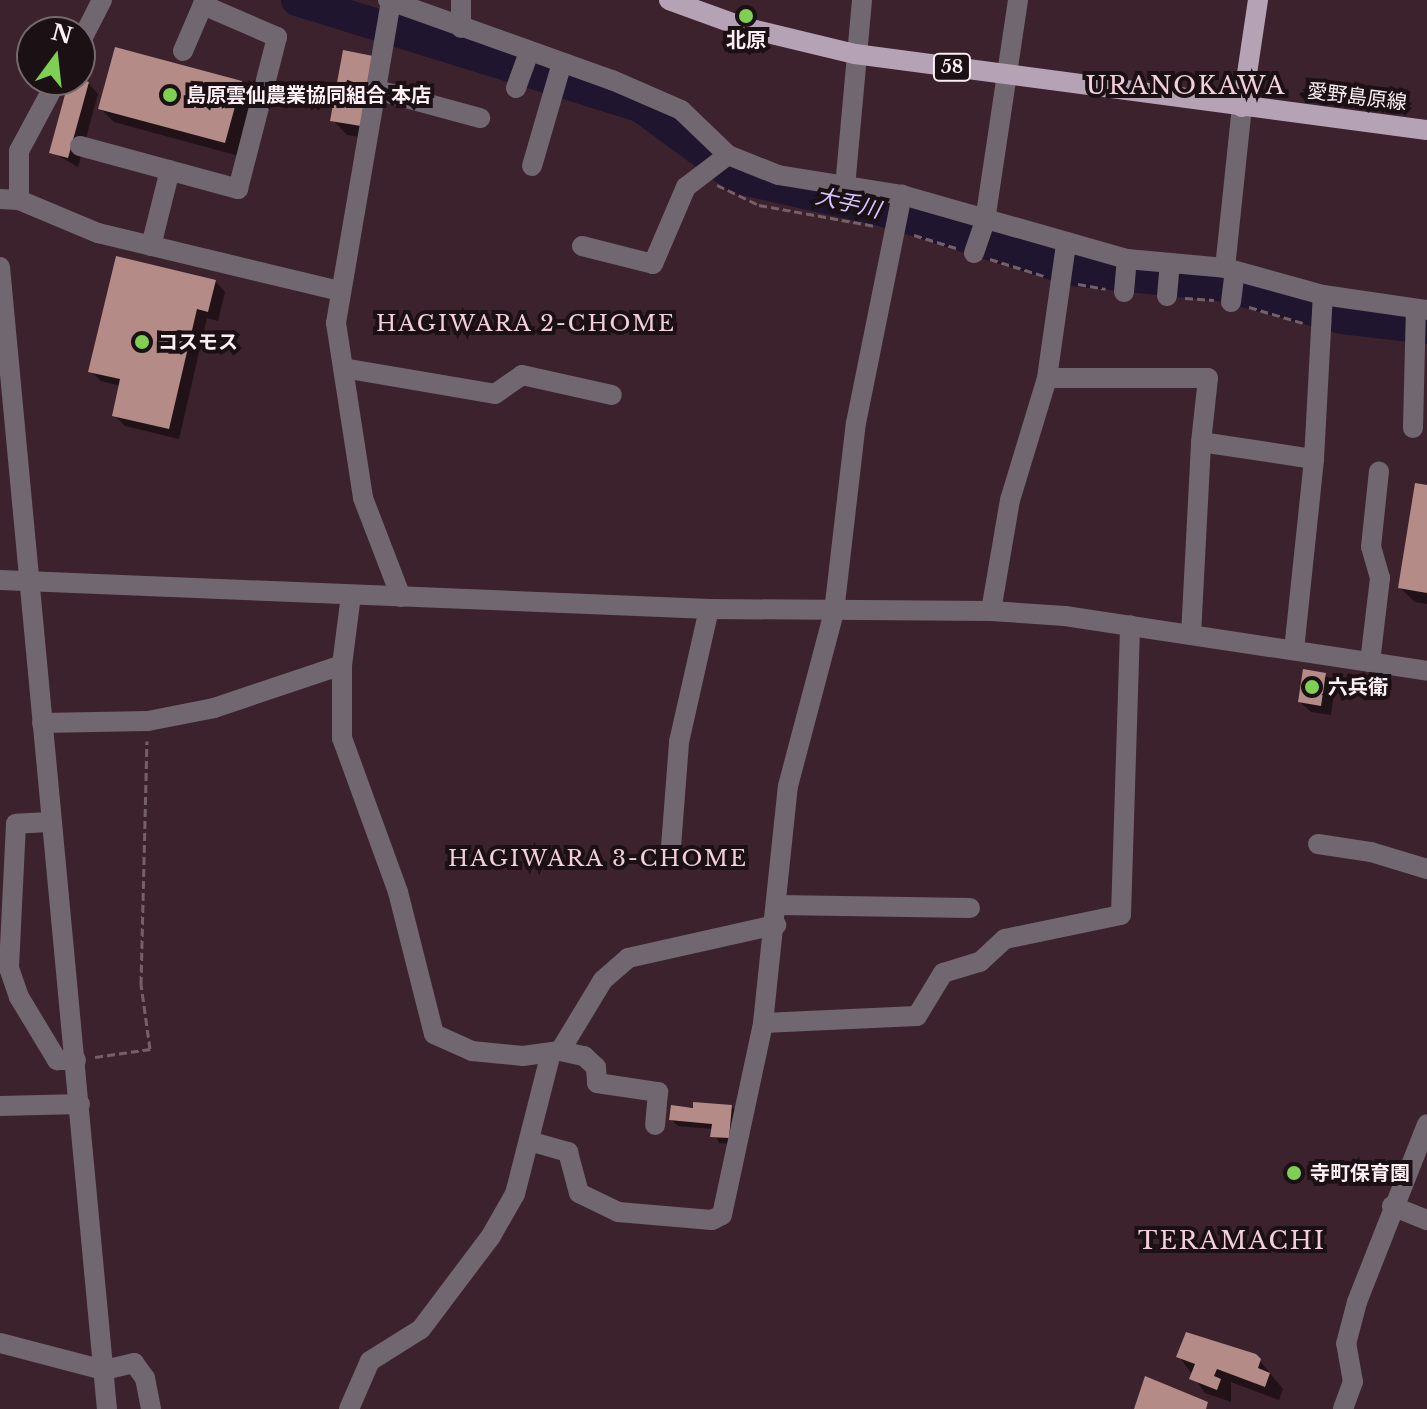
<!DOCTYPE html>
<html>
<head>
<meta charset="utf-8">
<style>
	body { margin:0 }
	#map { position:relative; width:1427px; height:1409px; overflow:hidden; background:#3c222c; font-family:"Libre Baskerville","Noto Sans JP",serif }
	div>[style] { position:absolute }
	.shadow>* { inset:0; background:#0007 }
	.river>* { height:32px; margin:-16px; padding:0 16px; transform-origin:16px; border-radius:16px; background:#1f152f }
	.building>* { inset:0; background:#b48b87 }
	.path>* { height:3px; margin-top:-1.5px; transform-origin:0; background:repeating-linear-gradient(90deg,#766068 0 8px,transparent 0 12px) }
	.minor>* { height:20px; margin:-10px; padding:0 10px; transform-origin:10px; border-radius:10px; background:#716770 }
	.major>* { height:20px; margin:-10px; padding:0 10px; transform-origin:10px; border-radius:10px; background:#b6a2b5 }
	.dots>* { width:22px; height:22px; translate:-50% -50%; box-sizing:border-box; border:4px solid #1b1014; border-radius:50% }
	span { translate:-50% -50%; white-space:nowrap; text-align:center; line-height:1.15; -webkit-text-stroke:8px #1b1014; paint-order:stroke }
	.shield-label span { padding:2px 6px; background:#1b1014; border:2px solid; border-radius:6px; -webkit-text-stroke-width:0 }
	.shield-label { font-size:18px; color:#fdeff4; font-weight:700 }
	.poi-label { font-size:20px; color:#fdeff4; font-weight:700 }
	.left { translate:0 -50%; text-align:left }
	.street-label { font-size:20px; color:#fdeff4 }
	.water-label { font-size:22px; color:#d7c5fe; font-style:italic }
	.neighbourhood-label { font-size:22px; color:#f2cfdb; letter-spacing:2px }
	.quarter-label { font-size:24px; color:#f2cfdb; letter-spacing:2px }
	.north { position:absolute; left:16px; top:16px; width:80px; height:80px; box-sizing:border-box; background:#1b1014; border:2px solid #75696e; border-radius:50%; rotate:15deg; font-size:22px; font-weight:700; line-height:32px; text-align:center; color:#fdeff4 }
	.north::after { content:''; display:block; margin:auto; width:28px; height:36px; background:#7fd052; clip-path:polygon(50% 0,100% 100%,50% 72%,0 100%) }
</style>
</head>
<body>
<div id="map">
	<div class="shadow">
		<i style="clip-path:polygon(344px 52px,375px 139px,347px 135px,333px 120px)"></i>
		<i style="clip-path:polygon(88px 83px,98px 94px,78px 167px,52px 152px)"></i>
		<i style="clip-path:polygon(241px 83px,255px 97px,239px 156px,114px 122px,100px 108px)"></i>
		<i style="clip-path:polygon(215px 281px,225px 292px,218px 321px,207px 318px,179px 439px,125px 426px,114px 415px,121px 386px,101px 381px,91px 371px)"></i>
		<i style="clip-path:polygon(1427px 487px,1427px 604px,1415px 602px,1400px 588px)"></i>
		<i style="clip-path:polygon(1325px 674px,1335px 685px,1331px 715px,1311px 712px,1300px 702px)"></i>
		<i style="clip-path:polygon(672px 1107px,732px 1107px,738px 1114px,735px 1144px,719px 1143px,713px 1129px,678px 1126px,671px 1119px)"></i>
		<i style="clip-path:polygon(1179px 1356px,1260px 1361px,1283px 1389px,1279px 1400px,1231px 1382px,1231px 1402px,1205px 1393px)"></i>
	</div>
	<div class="river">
		<i style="left:297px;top:0;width:359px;rotate:17.2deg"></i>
		<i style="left:640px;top:106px;width:122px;rotate:36.3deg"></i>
		<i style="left:738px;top:178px;width:155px;rotate:12.7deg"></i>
		<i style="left:889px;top:212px;width:191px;rotate:17.7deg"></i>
		<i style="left:1071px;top:270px;width:155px;rotate:5.9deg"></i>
		<i style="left:1225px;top:286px;width:121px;rotate:15.3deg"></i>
		<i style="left:1342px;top:318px;width:86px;rotate:6.7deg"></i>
	</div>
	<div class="building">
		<i style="clip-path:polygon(115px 47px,242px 81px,225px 143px,98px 109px)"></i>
		<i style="clip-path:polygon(343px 50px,373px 56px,361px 126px,330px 121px)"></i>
		<i style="clip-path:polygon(80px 79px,89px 82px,68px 158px,49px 153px,69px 80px)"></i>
		<i style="clip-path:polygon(116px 256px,216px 280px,208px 312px,197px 309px,169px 429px,112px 416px,120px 379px,88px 372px)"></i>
		<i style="clip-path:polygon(1415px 483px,1427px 485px,1427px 593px,1398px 588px)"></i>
		<i style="clip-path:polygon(1303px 669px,1326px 673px,1321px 706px,1298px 702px)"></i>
		<i style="clip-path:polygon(693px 1102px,732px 1105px,729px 1138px,710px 1137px,712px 1124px,669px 1120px,671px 1105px,693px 1108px)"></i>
		<i style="clip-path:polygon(1186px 1332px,1256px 1354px,1261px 1359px,1258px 1368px,1270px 1373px,1265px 1387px,1217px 1369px,1214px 1376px,1221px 1379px,1217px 1390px,1189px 1379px,1195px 1364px,1176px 1357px)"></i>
		<i style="clip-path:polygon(1145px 1376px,1208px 1402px,1206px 1409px,1134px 1409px)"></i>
	</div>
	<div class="path">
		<i style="left:717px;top:185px;width:47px;rotate:25.5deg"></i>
		<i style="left:759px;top:205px;width:118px;rotate:10.3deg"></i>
		<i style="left:914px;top:235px;width:44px;rotate:17.2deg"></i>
		<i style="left:990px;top:259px;width:57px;rotate:17.5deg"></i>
		<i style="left:1078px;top:284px;width:28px;rotate:10deg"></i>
		<i style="left:1185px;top:298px;width:29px;rotate:4deg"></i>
		<i style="left:1249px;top:307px;width:56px;rotate:16.5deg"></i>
		<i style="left:95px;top:1057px;width:56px;rotate:-8.3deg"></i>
		<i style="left:150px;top:1049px;width:66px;rotate:-97.9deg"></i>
		<i style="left:141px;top:984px;width:243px;rotate:-88.6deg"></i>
	</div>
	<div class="minor">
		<i style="left:388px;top:0;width:238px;rotate:19.7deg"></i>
		<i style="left:612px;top:80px;width:75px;rotate:23.5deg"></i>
		<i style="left:681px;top:110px;width:65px;rotate:43.8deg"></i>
		<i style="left:728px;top:155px;width:54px;rotate:21.8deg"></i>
		<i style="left:778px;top:175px;width:126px;rotate:9.2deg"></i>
		<i style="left:902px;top:195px;width:234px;rotate:15.9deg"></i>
		<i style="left:1127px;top:259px;width:98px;rotate:5.2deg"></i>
		<i style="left:1225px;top:268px;width:102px;rotate:15.4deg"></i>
		<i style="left:1323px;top:295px;width:105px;rotate:8.2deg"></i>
		<i style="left:391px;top:1px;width:327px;rotate:99.7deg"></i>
		<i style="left:336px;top:323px;width:177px;rotate:81.2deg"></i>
		<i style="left:363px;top:498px;width:106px;rotate:69deg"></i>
		<i style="left:461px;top:28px;width:28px;rotate:-90deg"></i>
		<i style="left:80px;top:43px;width:48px;rotate:-62.9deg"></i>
		<i style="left:183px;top:51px;width:56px;rotate:-66.7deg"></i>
		<i style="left:516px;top:88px;width:38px;rotate:-70deg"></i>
		<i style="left:377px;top:90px;width:107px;rotate:15.2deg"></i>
		<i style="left:80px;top:146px;width:164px;rotate:15.2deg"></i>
		<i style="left:238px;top:189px;width:157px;rotate:-75.6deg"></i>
		<i style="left:277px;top:37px;width:81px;rotate:-156.6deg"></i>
		<i style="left:532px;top:166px;width:107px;rotate:-73.8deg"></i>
		<i style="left:845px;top:187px;width:188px;rotate:-84.8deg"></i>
		<i style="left:0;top:199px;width:19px;rotate:3deg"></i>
		<i style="left:19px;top:200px;width:86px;rotate:22.7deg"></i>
		<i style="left:98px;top:233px;width:249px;rotate:13.5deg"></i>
		<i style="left:19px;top:200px;width:49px;rotate:-90deg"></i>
		<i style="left:19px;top:151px;width:81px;rotate:-61.8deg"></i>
		<i style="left:151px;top:246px;width:78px;rotate:-76deg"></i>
		<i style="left:582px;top:246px;width:73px;rotate:14.2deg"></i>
		<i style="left:653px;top:264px;width:84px;rotate:-66.8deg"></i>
		<i style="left:686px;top:187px;width:53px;rotate:-37.3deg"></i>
		<i style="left:974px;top:253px;width:34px;rotate:-71deg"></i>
		<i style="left:985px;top:221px;width:223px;rotate:-81.5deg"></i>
		<i style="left:0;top:267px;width:1147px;rotate:84.65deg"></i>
		<i style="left:1225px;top:268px;width:162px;rotate:-84deg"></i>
		<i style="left:1124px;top:292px;width:33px;rotate:-85deg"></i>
		<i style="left:1167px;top:296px;width:32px;rotate:-85deg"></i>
		<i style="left:1231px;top:302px;width:31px;rotate:-83deg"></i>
		<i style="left:343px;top:368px;width:154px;rotate:9.7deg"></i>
		<i style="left:495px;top:394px;width:33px;rotate:-35deg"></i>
		<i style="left:522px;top:375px;width:92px;rotate:12.5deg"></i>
		<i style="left:1047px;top:378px;width:161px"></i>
		<i style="left:1208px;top:378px;width:64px;rotate:96.2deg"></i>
		<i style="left:1413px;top:428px;width:119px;rotate:-88.6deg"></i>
		<i style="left:0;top:580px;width:710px;rotate:2.34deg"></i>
		<i style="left:709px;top:609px;width:282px;rotate:0.4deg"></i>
		<i style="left:991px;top:611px;width:74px;rotate:3.9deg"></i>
		<i style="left:1065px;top:616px;width:366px;rotate:8.6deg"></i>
		<i style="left:351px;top:595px;width:71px;rotate:97.3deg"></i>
		<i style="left:342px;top:665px;width:73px;rotate:90deg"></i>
		<i style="left:342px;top:738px;width:164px;rotate:70deg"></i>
		<i style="left:398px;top:892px;width:146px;rotate:75.8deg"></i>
		<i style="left:434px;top:1034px;width:42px;rotate:24.1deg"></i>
		<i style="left:472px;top:1051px;width:51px;rotate:5.6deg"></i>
		<i style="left:523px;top:1056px;width:37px;rotate:-8deg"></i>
		<i style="left:560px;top:1051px;width:25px;rotate:12deg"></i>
		<i style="left:584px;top:1056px;width:16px;rotate:43deg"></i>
		<i style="left:596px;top:1067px;width:16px;rotate:86deg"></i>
		<i style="left:597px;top:1083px;width:62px;rotate:8.4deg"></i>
		<i style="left:658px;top:1092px;width:33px;rotate:95deg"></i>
		<i style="left:991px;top:611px;width:113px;rotate:-80.3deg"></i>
		<i style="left:1010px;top:500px;width:127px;rotate:-73.1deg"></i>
		<i style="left:1047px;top:378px;width:134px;rotate:-81.9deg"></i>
		<i style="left:1191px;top:635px;width:193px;rotate:-87deg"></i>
		<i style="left:1201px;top:442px;width:114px;rotate:8.6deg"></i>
		<i style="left:1294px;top:650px;width:192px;rotate:-84deg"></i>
		<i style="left:1314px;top:459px;width:164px;rotate:-86.9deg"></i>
		<i style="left:1370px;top:662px;width:85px;rotate:-83.2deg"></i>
		<i style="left:1380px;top:578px;width:32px;rotate:-106deg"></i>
		<i style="left:1371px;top:547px;width:76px;rotate:-84deg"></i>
		<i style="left:42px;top:723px;width:106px;rotate:-1.1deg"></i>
		<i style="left:148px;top:721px;width:67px;rotate:-11.1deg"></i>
		<i style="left:214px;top:708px;width:135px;rotate:-18.6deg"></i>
		<i style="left:49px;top:822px;width:33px;rotate:177deg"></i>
		<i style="left:16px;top:824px;width:144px;rotate:92.8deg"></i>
		<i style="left:9px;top:968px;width:31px;rotate:71deg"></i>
		<i style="left:19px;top:997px;width:74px;rotate:58.9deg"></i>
		<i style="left:57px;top:1060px;width:19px"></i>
		<i style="left:1318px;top:844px;width:54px;rotate:8.6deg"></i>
		<i style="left:1371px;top:852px;width:59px;rotate:16.9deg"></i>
		<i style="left:670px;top:860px;width:118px;rotate:-85.6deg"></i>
		<i style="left:679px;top:742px;width:136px;rotate:-77.3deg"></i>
		<i style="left:778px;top:905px;width:192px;rotate:0.9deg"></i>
		<i style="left:763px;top:1023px;width:154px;rotate:-2.6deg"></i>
		<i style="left:917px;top:1016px;width:50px;rotate:-58.8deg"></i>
		<i style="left:943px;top:973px;width:39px;rotate:-17deg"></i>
		<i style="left:980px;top:962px;width:34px;rotate:-43deg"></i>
		<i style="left:1005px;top:939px;width:118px;rotate:-11.7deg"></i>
		<i style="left:1121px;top:915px;width:290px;rotate:-88.2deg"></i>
		<i style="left:560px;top:1051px;width:83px;rotate:-58.8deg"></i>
		<i style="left:603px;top:980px;width:33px;rotate:-41deg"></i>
		<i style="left:628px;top:958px;width:152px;rotate:-12.6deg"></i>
		<i style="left:0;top:1106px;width:80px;rotate:-1.4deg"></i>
		<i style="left:529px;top:1141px;width:41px;rotate:15.8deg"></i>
		<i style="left:568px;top:1152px;width:42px;rotate:75deg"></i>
		<i style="left:579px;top:1193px;width:43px;rotate:26deg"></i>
		<i style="left:618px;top:1212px;width:94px;rotate:4.9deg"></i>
		<i style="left:712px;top:1220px;width:11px;rotate:-27deg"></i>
		<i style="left:722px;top:1215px;width:196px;rotate:-77.9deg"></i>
		<i style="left:763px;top:1023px;width:238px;rotate:-84deg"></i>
		<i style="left:788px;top:786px;width:180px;rotate:-75.2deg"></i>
		<i style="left:834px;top:612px;width:190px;rotate:-83.4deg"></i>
		<i style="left:856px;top:423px;width:233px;rotate:-78.6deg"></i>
		<i style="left:1392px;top:1206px;width:38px;rotate:22deg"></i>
		<i style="left:0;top:1343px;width:107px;rotate:14.6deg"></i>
		<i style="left:104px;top:1370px;width:31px;rotate:-13deg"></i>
		<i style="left:134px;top:1363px;width:19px;rotate:54deg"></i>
		<i style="left:145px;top:1378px;width:32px;rotate:79deg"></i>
		<i style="left:349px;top:1409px;width:52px;rotate:-66.4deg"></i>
		<i style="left:370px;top:1361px;width:60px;rotate:-32.1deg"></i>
		<i style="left:421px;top:1329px;width:116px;rotate:-53deg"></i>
		<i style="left:491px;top:1236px;width:48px;rotate:-60.3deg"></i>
		<i style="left:515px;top:1194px;width:146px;rotate:-75.7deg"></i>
		<i style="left:1343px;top:1409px;width:29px;rotate:-70deg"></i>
		<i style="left:1353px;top:1382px;width:39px;rotate:-100deg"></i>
		<i style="left:1346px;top:1344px;width:43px;rotate:-75.3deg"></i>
		<i style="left:1357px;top:1302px;width:191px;rotate:-68.5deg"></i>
	</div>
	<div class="major">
		<i style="left:669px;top:0;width:79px;rotate:20deg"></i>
		<i style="left:743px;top:27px;width:115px;rotate:13.6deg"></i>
		<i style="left:855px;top:54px;width:577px;rotate:7.57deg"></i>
		<i style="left:1242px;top:107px;width:108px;rotate:-81.5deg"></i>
	</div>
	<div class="dots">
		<i style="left:746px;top:16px;background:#7fd052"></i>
		<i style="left:170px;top:95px;background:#7fd052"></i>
		<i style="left:142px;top:342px;background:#7fd052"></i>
		<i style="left:1312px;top:687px;background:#7fd052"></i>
		<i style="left:1294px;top:1173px;background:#7fd052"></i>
	</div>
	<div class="shield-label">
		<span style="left:952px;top:67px">58</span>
	</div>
	<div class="poi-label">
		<span style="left:746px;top:40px">北原</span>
		<span class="left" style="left:186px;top:95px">島原雲仙農業協同組合 本店</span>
		<span class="left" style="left:158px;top:342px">コスモス</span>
		<span class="left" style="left:1328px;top:687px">六兵衛</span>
		<span class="left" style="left:1310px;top:1173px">寺町保育園</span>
	</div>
	<div class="street-label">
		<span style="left:1357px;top:97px;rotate:7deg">愛野島原線</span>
	</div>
	<div class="water-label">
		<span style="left:848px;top:203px;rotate:13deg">大手川</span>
	</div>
	<div class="neighbourhood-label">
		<span style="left:526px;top:324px">HAGIWARA 2-CHOME</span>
		<span style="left:598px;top:859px">HAGIWARA 3-CHOME</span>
	</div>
	<div class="quarter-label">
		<span style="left:1186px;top:86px">URANOKAWA</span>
		<span style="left:1232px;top:1241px">TERAMACHI</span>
	</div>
	<div class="north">N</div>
</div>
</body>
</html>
